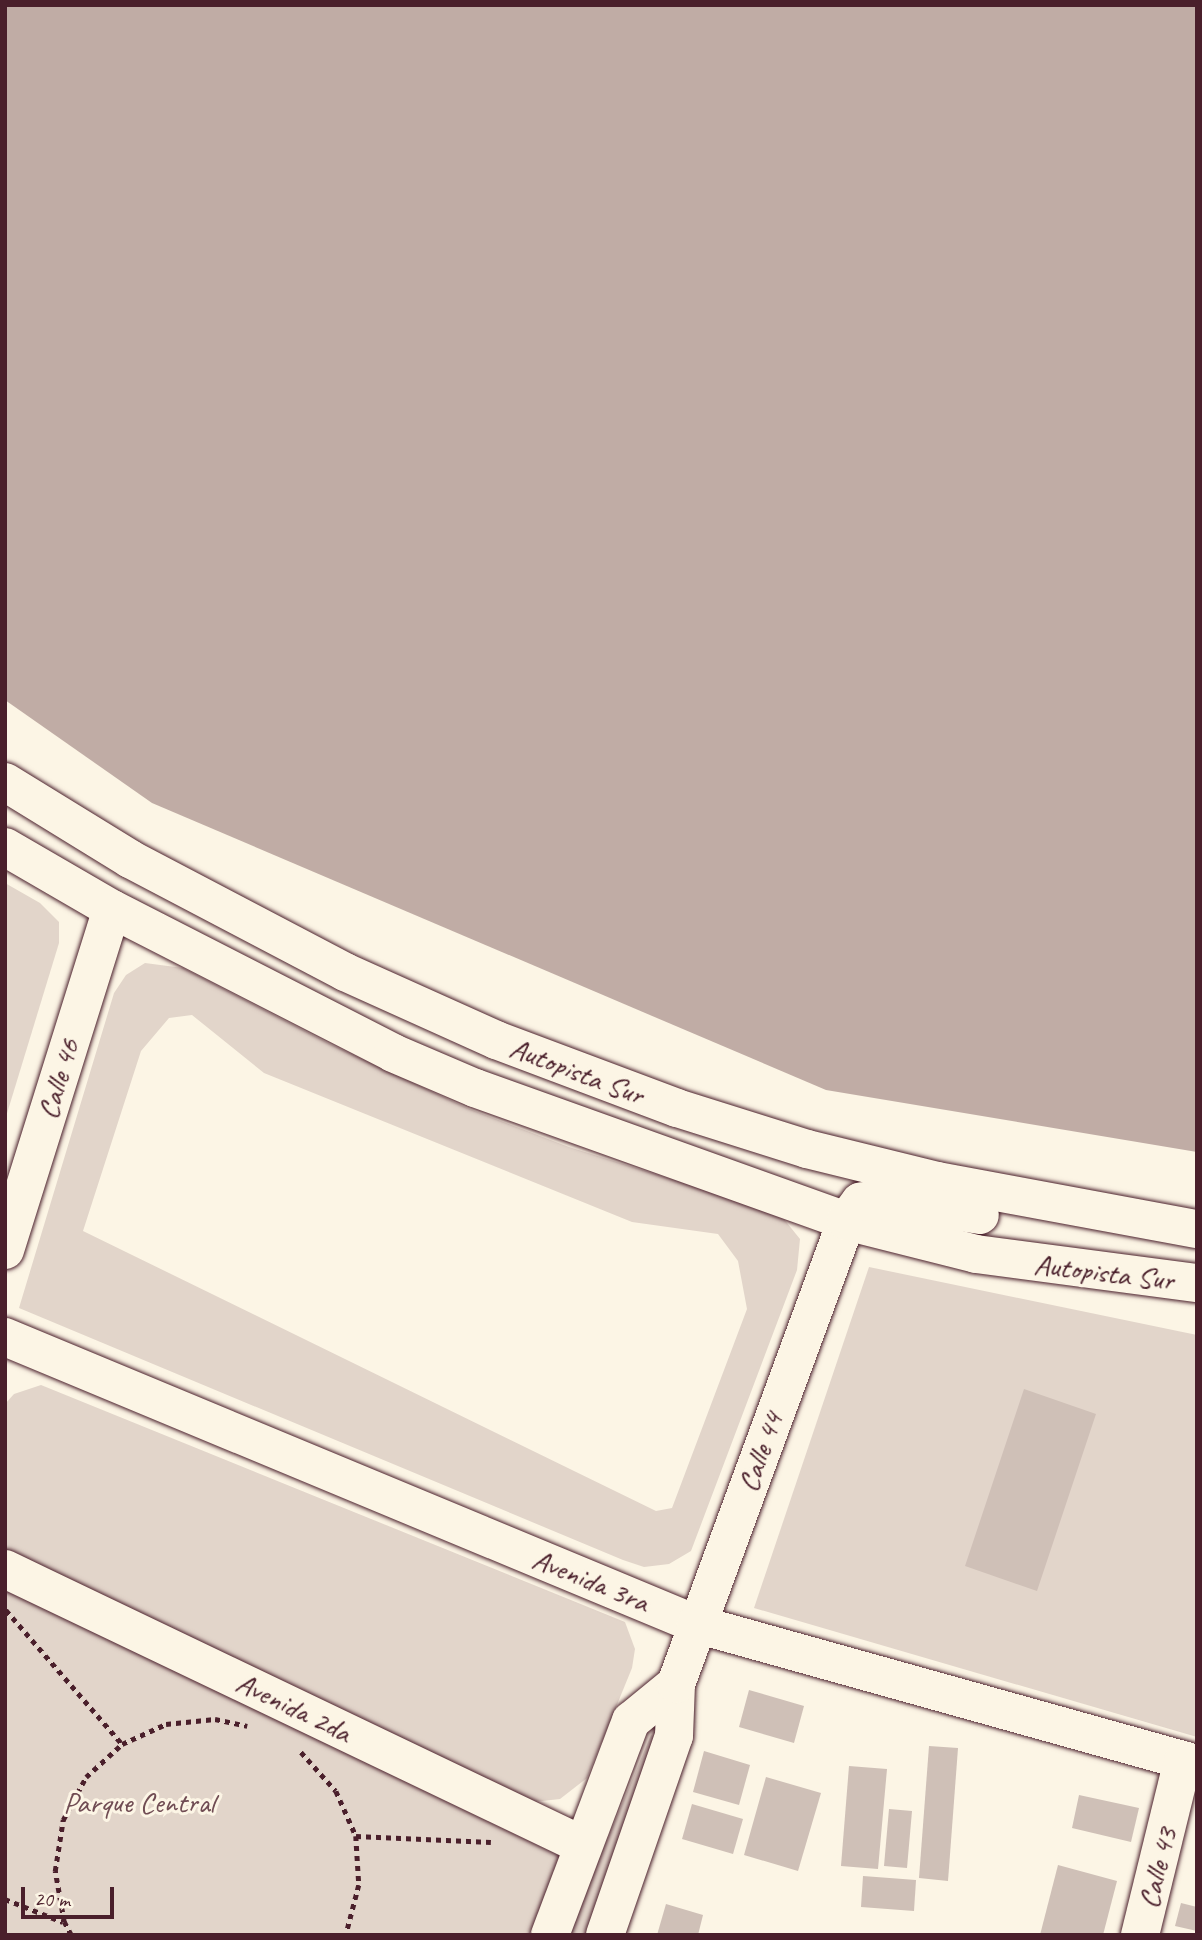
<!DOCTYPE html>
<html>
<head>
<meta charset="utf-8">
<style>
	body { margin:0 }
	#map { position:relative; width:1202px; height:1940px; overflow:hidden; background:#fcf5e5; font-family:Caveat,sans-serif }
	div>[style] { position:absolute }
	.green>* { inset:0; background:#e2d5ca }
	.water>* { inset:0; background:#c0aca5 }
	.building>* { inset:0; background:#cfc0b7 }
	.path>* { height:4.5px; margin-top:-2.25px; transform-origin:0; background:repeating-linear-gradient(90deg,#4a1f2b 0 5px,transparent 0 10px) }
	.roads { filter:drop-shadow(0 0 2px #4a1f2b) drop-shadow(0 0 2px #4a1f2b) }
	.street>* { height:38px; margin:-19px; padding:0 19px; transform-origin:19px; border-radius:19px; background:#fcf5e5 }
	.secondary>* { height:38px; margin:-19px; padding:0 19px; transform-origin:19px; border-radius:19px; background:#fcf5e5 }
	.highway>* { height:38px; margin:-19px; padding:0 19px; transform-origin:19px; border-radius:19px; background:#fcf5e5 }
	span { translate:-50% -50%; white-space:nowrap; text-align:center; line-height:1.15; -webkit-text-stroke:6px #fcf5e5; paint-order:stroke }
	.street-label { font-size:30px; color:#4a1f2b }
	.park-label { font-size:30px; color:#704c53 }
	.frame { position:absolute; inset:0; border:7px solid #4a1f2b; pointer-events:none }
	.scale { position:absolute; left:21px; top:1887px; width:93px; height:32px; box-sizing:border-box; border:4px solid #4a1f2b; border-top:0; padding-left:9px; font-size:21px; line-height:24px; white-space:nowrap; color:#4a1f2b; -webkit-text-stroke:5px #fcf5e5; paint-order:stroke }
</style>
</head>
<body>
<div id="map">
	<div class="green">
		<i style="clip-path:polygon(5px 883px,40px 903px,59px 922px,59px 943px,5px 1120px)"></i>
		<i style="clip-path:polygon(evenodd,145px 963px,183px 968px,330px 1044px,467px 1108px,569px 1147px,779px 1213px,800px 1239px,797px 1270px,691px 1551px,669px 1564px,644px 1567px,623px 1560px,19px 1308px,114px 993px,126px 975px,145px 963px,192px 1015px,264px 1073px,632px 1222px,718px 1234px,738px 1261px,747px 1309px,672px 1508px,656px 1511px,83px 1231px,141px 1051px,169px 1018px,192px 1015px)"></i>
		<i style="clip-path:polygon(869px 1267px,1197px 1335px,1197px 1737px,754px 1608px)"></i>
		<i style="clip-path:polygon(41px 1385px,625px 1622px,635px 1649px,632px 1668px,587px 1778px,560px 1799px,533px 1802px,5px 1552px,5px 1404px,14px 1394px)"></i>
		<i style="clip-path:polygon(5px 1589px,562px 1857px,534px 1935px,5px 1935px)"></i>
		<i style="clip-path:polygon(651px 1735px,657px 1738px,588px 1935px,567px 1935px)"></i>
	</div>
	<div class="water">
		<i style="clip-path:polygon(5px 5px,1197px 5px,1197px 1152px,826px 1090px,152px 803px,5px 700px)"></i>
	</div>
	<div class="building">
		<i style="clip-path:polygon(1024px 1389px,1096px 1414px,1037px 1591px,965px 1566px)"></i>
		<i style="clip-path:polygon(749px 1690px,804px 1706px,794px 1743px,739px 1727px)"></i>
		<i style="clip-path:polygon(929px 1746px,958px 1748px,948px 1881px,919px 1878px)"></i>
		<i style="clip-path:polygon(704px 1751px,750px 1765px,739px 1805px,693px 1792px)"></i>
		<i style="clip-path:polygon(849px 1766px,887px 1769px,878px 1869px,841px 1866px)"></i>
		<i style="clip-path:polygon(766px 1777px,821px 1793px,798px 1871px,744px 1855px)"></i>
		<i style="clip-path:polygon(1079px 1795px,1139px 1808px,1131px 1842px,1072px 1828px)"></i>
		<i style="clip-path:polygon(692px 1804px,743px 1819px,733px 1854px,682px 1839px)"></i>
		<i style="clip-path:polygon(889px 1809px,912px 1811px,907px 1868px,884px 1866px)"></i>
		<i style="clip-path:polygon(1058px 1865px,1117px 1881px,1103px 1935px,1040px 1935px)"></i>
		<i style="clip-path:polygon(863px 1876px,916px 1880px,914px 1911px,861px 1907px)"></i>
		<i style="clip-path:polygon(1181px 1903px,1197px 1907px,1197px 1931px,1175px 1926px)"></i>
		<i style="clip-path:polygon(666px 1904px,703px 1915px,698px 1935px,657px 1935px)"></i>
	</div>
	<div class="path">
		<i style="left:6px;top:1610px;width:177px;rotate:49.1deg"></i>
		<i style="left:301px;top:1752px;width:52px;rotate:48.1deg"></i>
		<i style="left:336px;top:1791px;width:49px;rotate:66deg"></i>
		<i style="left:356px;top:1836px;width:49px;rotate:86.5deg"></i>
		<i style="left:359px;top:1885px;width:52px;rotate:104.6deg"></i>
		<i style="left:356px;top:1836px;width:135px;rotate:2.5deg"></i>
		<i style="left:5px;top:1899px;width:62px;rotate:21.6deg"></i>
		<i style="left:71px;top:1935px;width:15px;rotate:-118deg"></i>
		<i style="left:64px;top:1922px;width:52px;rotate:-100deg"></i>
		<i style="left:55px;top:1871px;width:52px;rotate:-81.1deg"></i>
		<i style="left:63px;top:1820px;width:49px;rotate:-61.9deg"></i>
		<i style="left:86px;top:1777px;width:49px;rotate:-42.5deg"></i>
		<i style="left:122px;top:1744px;width:48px;rotate:-24.4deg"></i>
		<i style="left:166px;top:1724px;width:49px;rotate:-5.8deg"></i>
		<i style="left:215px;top:1719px;width:33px;rotate:12deg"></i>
	</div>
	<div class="roads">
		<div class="street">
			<i style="left:5px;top:1337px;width:748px;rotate:22.56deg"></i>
			<i style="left:696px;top:1624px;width:520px;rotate:15.61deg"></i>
			<i style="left:5px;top:1569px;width:640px;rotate:25.56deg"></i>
			<i style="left:1140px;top:1935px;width:180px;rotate:-76.2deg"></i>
		</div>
		<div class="secondary">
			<i style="left:5px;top:1250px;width:357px;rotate:-72.6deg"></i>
			<i style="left:550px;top:1935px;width:229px;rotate:-69.3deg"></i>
			<i style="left:631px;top:1721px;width:58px;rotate:-39.4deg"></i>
			<i style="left:605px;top:1935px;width:211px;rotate:-70.9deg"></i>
			<i style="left:674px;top:1736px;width:52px;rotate:-87.8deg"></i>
			<i style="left:676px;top:1684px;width:493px;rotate:-69.8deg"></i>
		</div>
		<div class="highway">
			<i style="left:5px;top:782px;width:147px;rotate:31.6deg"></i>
			<i style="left:130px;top:859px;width:243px;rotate:27.7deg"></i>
			<i style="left:345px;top:972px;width:166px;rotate:24.2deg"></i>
			<i style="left:496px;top:1040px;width:193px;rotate:20.6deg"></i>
			<i style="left:677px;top:1108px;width:136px;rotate:17.5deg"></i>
			<i style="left:807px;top:1149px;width:134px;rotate:13.8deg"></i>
			<i style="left:937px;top:1181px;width:264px;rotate:10.5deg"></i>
			<i style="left:5px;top:847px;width:124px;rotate:30.1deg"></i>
			<i style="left:112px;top:909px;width:316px;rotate:27.1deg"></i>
			<i style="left:393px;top:1053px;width:89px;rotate:23.1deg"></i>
			<i style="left:475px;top:1088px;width:394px;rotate:19.7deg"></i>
			<i style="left:846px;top:1221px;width:134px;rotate:14.2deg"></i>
			<i style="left:976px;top:1254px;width:223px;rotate:7.5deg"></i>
			<i style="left:846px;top:1221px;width:24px;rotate:-54deg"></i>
			<i style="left:860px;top:1202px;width:15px;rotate:-11deg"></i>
			<i style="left:875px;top:1199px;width:106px;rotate:8.7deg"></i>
		</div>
	</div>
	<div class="street-label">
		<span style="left:577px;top:1071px;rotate:21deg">Autopista Sur</span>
		<span style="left:58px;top:1079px;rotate:-73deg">Calle 46</span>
		<span style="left:1104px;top:1272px;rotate:7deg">Autopista Sur</span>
		<span style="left:760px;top:1452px;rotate:-70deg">Calle 44</span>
		<span style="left:591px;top:1580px;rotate:22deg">Avenida 3ra</span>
		<span style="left:294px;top:1707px;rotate:26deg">Avenida 2da</span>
		<span style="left:1157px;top:1868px;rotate:-76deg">Calle 43</span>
	</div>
	<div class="park-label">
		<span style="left:139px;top:1802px">Parque Central</span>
	</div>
	<div class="frame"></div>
	<div class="scale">20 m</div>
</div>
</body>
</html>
